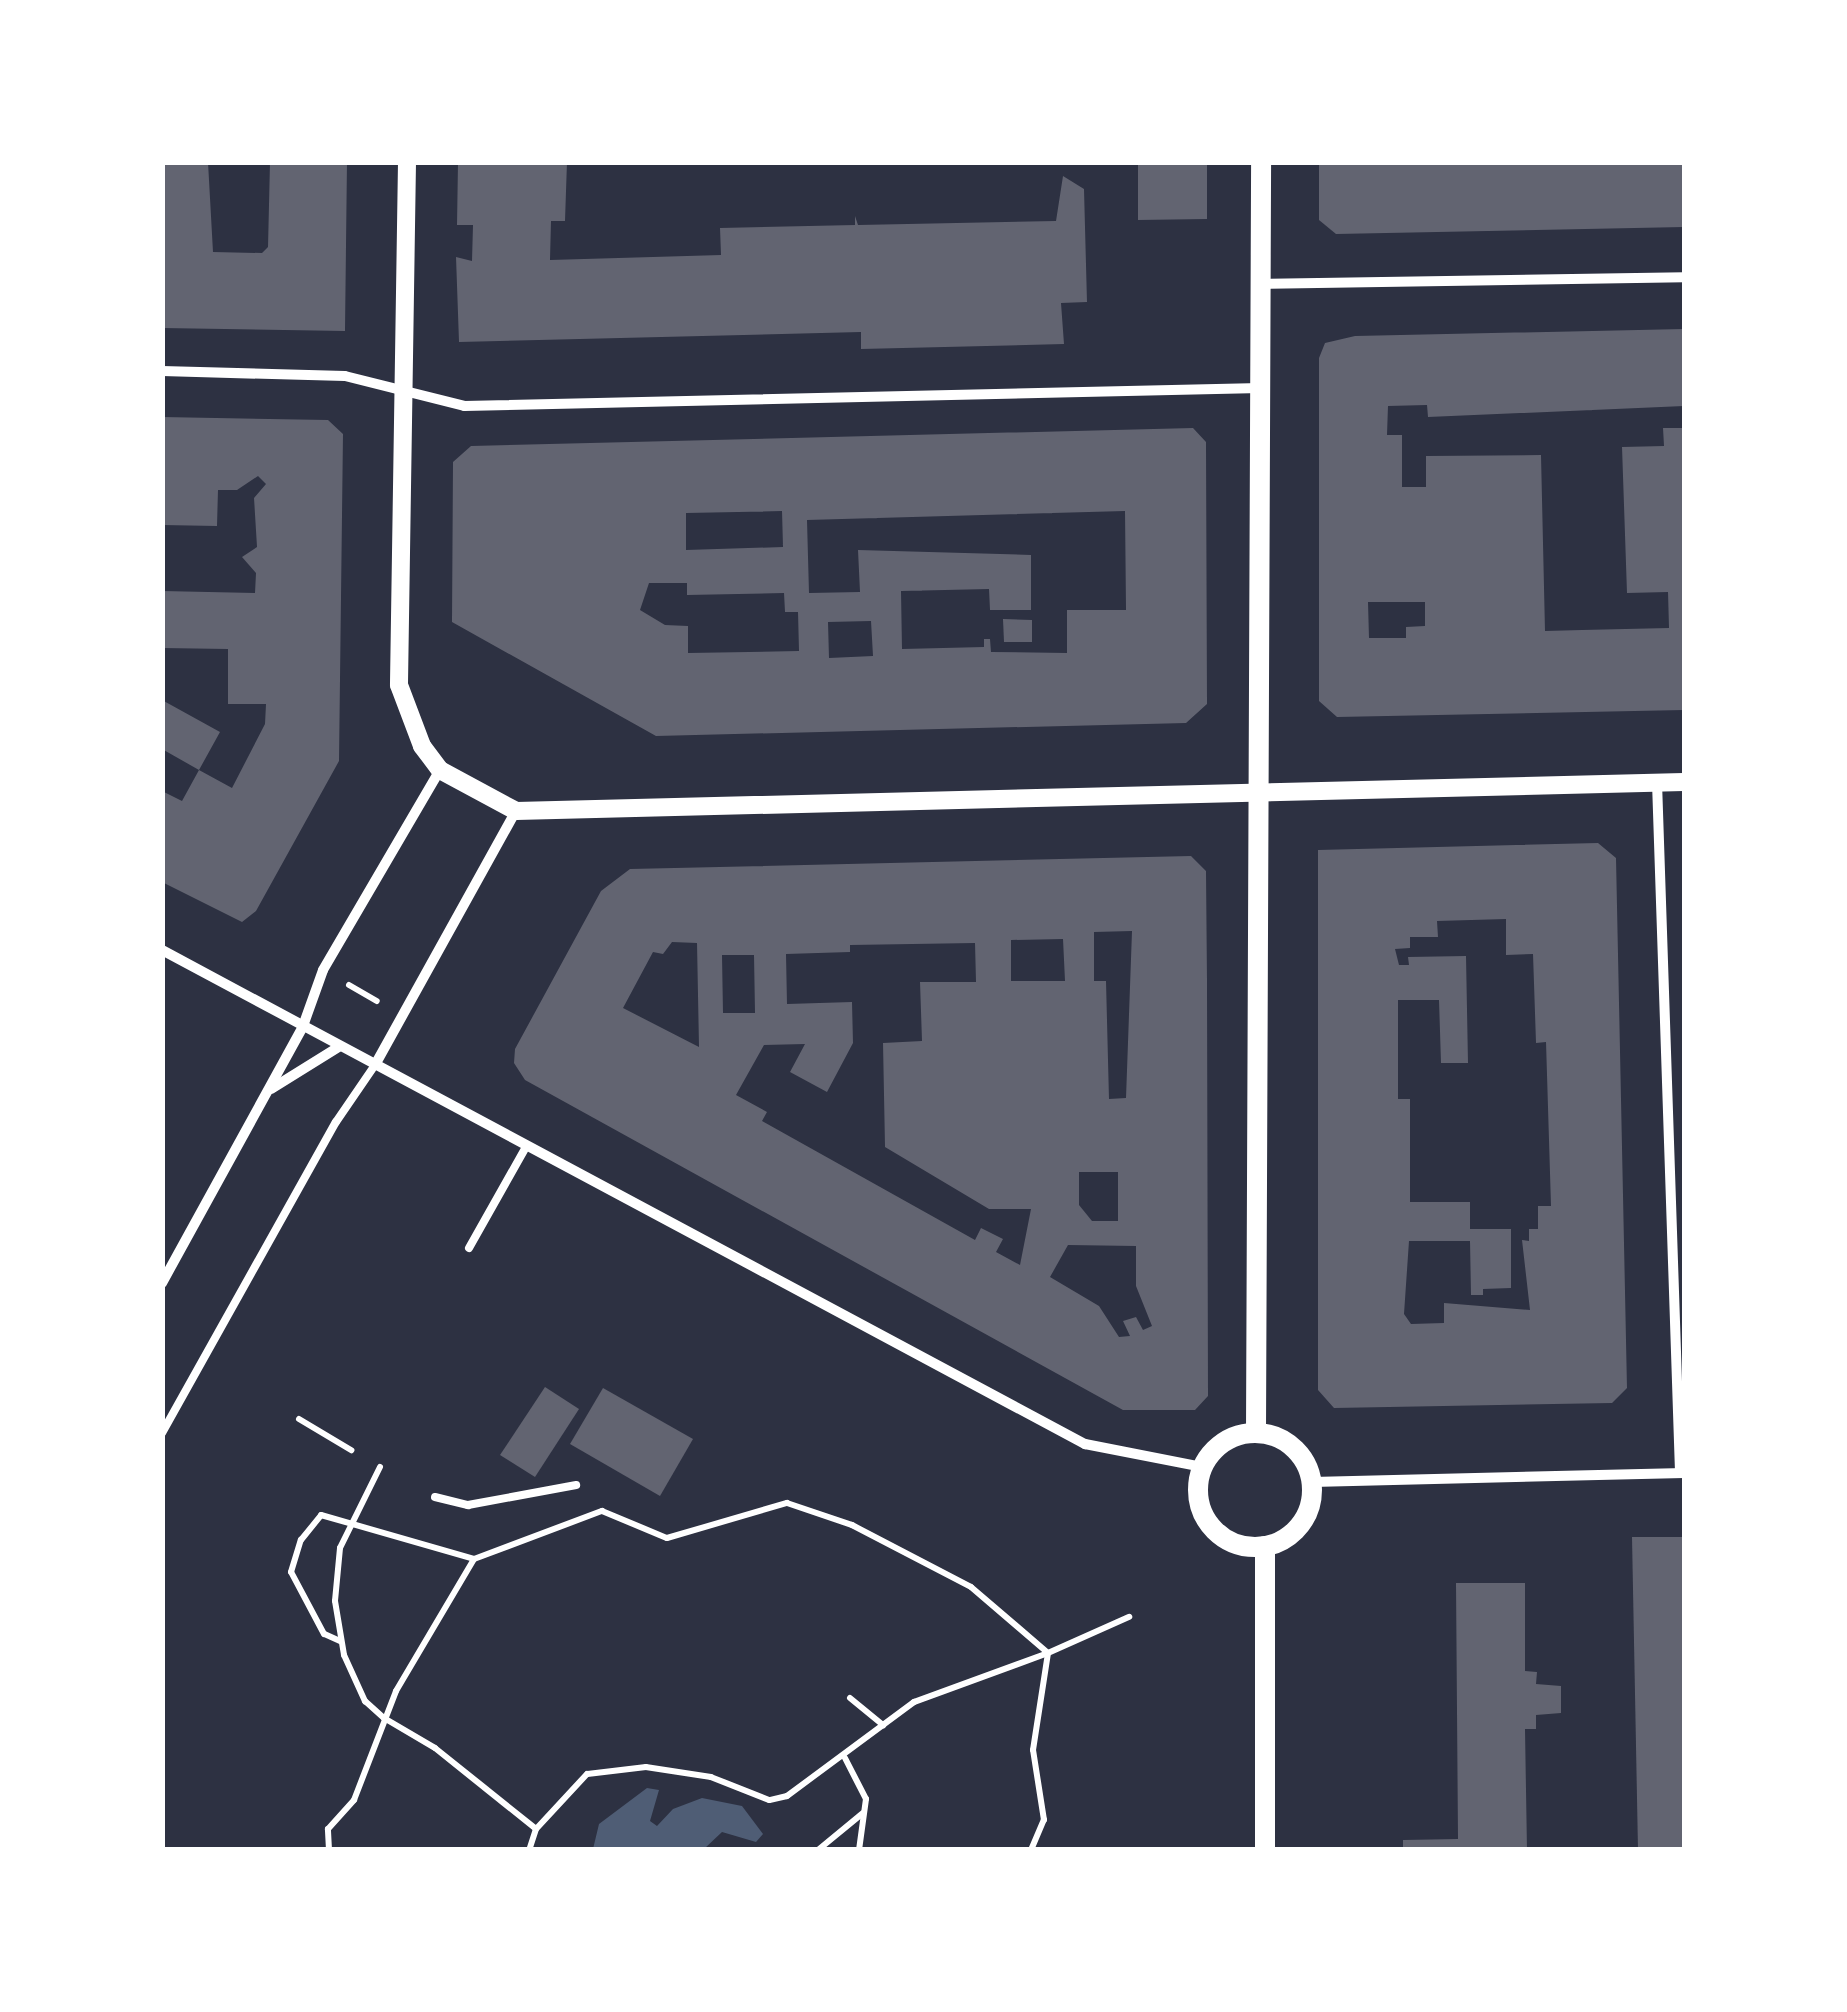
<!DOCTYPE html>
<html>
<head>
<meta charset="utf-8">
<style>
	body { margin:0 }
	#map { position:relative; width:1847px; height:2012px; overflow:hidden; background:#2d3142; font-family:"Noto Sans",sans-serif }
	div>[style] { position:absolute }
	.water>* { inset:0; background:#4f5d75 }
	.building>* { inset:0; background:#626471 }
	.path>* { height:6px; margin:-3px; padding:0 3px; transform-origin:3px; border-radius:3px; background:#fff }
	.service>* { height:8px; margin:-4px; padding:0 4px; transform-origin:4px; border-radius:4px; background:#fff }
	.minor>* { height:10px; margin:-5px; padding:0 5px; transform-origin:5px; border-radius:5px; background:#fff }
	.tertiary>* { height:18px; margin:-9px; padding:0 9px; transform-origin:9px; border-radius:9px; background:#fff }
	.secondary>* { height:20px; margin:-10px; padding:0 10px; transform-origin:10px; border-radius:10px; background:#fff }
	.secondary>.ring { margin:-10px; padding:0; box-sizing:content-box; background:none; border:20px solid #fff; border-radius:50% }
	span { translate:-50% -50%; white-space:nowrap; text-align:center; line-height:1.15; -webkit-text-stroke:8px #fff; paint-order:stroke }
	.frame { position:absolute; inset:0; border:165px solid #fff; pointer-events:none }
</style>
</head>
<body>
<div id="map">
	<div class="water">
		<i style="clip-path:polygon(647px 1788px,659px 1790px,650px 1821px,657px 1826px,673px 1809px,702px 1798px,742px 1806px,763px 1834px,756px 1842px,722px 1832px,704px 1849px,593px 1849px,599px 1824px)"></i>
	</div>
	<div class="building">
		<i style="clip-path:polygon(162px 162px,208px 162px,213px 252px,262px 253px,268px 247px,270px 162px,347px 162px,345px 331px,162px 328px)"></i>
		<i style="clip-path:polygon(458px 162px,567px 162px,565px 221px,551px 221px,550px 260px,721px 255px,720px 228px,855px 225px,855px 216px,858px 225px,1056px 221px,1063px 176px,1084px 189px,1087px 302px,1061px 303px,1064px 344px,861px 349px,861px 332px,459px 342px,456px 257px,472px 261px,473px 225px,457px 225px)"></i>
		<i style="clip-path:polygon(1138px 162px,1207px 162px,1207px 219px,1138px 220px)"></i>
		<i style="clip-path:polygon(1319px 162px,1684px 162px,1684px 227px,1336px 234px,1319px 220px)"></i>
		<i style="clip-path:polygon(evenodd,1684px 329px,1684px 406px,1428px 417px,1427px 405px,1388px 406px,1387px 435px,1402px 435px,1402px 487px,1426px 487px,1426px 456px,1541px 455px,1545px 631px,1582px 630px,1669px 628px,1668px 592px,1627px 593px,1622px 447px,1664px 446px,1663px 428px,1684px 428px,1684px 710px,1337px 717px,1319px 701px,1319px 358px,1325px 343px,1355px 336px,1684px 329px,1368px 602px,1425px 602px,1425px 626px,1406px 627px,1406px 638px,1369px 638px,1368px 602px)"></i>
		<i style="clip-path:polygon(162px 417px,328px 420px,343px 434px,339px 761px,256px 911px,242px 922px,162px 882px,162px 791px,182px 801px,199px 770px,162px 749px,162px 700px,220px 732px,199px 770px,232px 788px,265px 724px,266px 704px,228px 704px,228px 649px,162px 648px,162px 591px,255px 593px,256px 573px,242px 557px,257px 547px,254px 498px,266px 484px,258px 476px,237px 490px,218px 490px,217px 526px,162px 525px)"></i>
		<i style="clip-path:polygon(evenodd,1193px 428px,1206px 442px,1207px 704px,1186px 723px,656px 736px,452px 622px,453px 462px,471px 446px,1193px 428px,782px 511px,783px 547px,686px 550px,686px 513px,782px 511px,1193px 428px,1125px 511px,1126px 610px,1067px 610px,1067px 653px,991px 652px,990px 639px,984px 639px,984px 647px,902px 649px,901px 591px,989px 589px,990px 610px,1031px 610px,1031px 555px,858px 550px,860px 592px,809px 593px,807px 520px,1125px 511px,1193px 428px,649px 583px,687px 583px,687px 595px,784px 593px,785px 612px,798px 612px,799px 651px,688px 653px,688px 626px,665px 625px,640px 610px,649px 583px,1193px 428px,871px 621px,873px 656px,829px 658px,828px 622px,871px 621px)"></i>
		<i style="clip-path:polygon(1003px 619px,1032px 620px,1032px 642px,1004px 642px)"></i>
		<i style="clip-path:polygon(evenodd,1598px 843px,1616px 858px,1627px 1388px,1612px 1403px,1334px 1408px,1318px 1390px,1318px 850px,1598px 843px,1506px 919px,1506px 955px,1533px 954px,1536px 1043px,1546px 1042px,1551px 1206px,1538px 1206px,1538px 1229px,1529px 1229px,1529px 1241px,1522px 1240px,1530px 1310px,1444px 1303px,1444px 1323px,1411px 1324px,1404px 1314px,1409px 1241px,1470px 1241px,1471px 1295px,1483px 1295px,1483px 1289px,1511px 1288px,1511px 1229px,1470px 1229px,1470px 1202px,1410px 1202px,1410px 1099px,1398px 1099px,1398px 1000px,1439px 1000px,1441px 1063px,1468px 1063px,1466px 956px,1408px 957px,1409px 965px,1399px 965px,1395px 949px,1410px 948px,1410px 937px,1438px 937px,1437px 921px,1506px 919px)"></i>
		<i style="clip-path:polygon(evenodd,1191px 856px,1206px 871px,1207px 981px,1208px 1396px,1195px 1410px,1123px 1410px,525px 1080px,514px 1063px,515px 1049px,601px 891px,630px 869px,1191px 856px,1132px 931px,1126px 1098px,1109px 1099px,1106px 981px,1094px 981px,1094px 932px,1132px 931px,1191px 856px,1063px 939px,1065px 981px,1011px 981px,1011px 940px,1063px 939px,1191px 856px,672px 942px,697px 943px,699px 1047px,623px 1008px,653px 952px,663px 954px,672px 942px,1191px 856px,975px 943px,976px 982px,920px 982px,922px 1041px,883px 1043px,885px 1147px,989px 1209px,1031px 1209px,1020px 1265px,996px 1252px,1003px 1239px,981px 1228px,975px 1240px,762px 1121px,767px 1112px,736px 1095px,764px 1045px,805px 1044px,790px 1072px,827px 1092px,853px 1043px,852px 1002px,787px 1004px,786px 954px,850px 952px,850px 945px,975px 943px,1191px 856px,722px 955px,754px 955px,755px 1013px,723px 1013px,722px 955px,1191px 856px,1079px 1172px,1118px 1172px,1118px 1221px,1092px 1221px,1079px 1205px,1079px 1172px,1191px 856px,1068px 1245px,1136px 1246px,1136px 1286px,1152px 1326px,1143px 1330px,1136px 1317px,1123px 1321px,1130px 1336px,1119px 1337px,1099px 1306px,1050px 1277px,1068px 1245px)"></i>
		<i style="clip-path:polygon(545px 1387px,579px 1409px,535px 1477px,500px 1455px)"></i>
		<i style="clip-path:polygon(603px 1388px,693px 1439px,660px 1496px,570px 1444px)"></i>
		<i style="clip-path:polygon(1632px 1537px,1684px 1537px,1684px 1850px,1638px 1850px)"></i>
		<i style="clip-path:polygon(1456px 1583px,1525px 1583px,1525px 1671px,1537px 1672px,1536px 1684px,1561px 1686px,1561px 1713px,1536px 1715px,1536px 1729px,1525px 1729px,1527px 1850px,1403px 1850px,1403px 1840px,1458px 1839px)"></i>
	</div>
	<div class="path">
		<i style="left:349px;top:985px;width:32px;rotate:30deg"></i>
		<i style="left:299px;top:1419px;width:61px;rotate:30.8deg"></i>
		<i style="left:380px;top:1467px;width:90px;rotate:116.3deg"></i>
		<i style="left:340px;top:1548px;width:53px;rotate:95.4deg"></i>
		<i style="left:335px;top:1601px;width:55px;rotate:80.5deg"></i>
		<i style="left:344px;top:1655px;width:51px;rotate:65.5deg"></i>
		<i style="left:365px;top:1701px;width:25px;rotate:42deg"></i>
		<i style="left:384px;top:1718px;width:59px;rotate:30.5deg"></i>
		<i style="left:435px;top:1748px;width:129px;rotate:38.7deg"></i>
		<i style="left:340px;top:1641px;width:17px;rotate:-156deg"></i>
		<i style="left:324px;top:1634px;width:70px;rotate:-118deg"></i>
		<i style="left:291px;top:1572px;width:34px;rotate:-73deg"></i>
		<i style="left:301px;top:1540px;width:32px;rotate:-51deg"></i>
		<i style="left:321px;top:1515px;width:159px;rotate:16deg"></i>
		<i style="left:850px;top:1698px;width:43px;rotate:39.3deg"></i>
		<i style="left:845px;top:1758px;width:46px;rotate:62.9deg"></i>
		<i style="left:866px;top:1799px;width:51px;rotate:97.8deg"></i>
		<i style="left:329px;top:1850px;width:21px;rotate:-93deg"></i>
		<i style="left:328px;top:1829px;width:39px;rotate:-48deg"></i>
		<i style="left:354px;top:1800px;width:117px;rotate:-68.9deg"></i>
		<i style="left:396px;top:1691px;width:153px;rotate:-59.4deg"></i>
		<i style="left:474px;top:1559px;width:137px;rotate:-20.6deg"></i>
		<i style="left:602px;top:1511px;width:70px;rotate:22.6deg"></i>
		<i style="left:667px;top:1538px;width:125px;rotate:-16.3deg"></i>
		<i style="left:787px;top:1503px;width:69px;rotate:18.7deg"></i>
		<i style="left:852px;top:1525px;width:134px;rotate:27.5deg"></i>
		<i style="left:971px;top:1587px;width:101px;rotate:40.6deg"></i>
		<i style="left:1048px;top:1653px;width:143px;rotate:159.9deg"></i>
		<i style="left:914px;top:1702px;width:158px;rotate:143.5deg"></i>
		<i style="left:787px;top:1796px;width:18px;rotate:167deg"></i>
		<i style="left:769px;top:1800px;width:62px;rotate:-158.4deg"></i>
		<i style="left:711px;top:1777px;width:66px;rotate:-171.3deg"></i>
		<i style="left:646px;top:1767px;width:59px;rotate:173.2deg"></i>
		<i style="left:587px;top:1774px;width:75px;rotate:132.8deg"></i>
		<i style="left:536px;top:1829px;width:22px;rotate:108deg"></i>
		<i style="left:818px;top:1850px;width:58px;rotate:-39.4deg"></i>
		<i style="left:1031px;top:1850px;width:33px;rotate:-67deg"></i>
		<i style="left:1044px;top:1820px;width:71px;rotate:-98.9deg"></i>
		<i style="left:1033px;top:1750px;width:98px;rotate:-81.2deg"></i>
		<i style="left:1048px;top:1653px;width:89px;rotate:-24deg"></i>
	</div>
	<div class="service">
		<i style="left:469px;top:1248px;width:118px;rotate:-60.6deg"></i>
		<i style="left:162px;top:1433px;width:356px;rotate:-60.8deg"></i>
		<i style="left:336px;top:1122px;width:69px;rotate:-55.6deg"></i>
		<i style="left:435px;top:1497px;width:34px;rotate:14deg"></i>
		<i style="left:468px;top:1505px;width:110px;rotate:-10.5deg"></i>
	</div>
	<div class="minor">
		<i style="left:1261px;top:284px;width:423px;rotate:-0.9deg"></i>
		<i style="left:162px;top:371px;width:183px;rotate:1.6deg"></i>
		<i style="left:345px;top:376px;width:123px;rotate:14.1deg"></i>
		<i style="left:464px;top:406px;width:797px;rotate:-1.29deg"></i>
		<i style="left:1657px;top:782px;width:691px;rotate:88.09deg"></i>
		<i style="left:162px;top:950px;width:1047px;rotate:28.16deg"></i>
		<i style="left:1085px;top:1444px;width:119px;rotate:11.1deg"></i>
		<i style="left:375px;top:1065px;width:291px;rotate:-61deg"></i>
		<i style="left:271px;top:1089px;width:81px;rotate:-31.9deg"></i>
		<i style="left:162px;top:1283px;width:293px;rotate:-61.2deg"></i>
		<i style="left:303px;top:1026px;width:59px;rotate:-70.3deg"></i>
		<i style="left:323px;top:970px;width:232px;rotate:-59.7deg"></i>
		<i style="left:1312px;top:1482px;width:372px;rotate:-1.4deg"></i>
	</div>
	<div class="tertiary">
		<i style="left:407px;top:162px;width:523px;rotate:90.88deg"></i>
		<i style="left:399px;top:685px;width:65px;rotate:69.3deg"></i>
		<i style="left:422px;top:746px;width:30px;rotate:53deg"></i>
		<i style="left:440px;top:770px;width:86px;rotate:28.3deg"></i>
		<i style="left:516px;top:811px;width:1168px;rotate:-1.42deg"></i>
	</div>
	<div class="secondary">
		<i style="left:1256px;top:1432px;width:1270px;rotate:-89.77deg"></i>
		<i class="ring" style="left:1198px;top:1433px;width:94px;height:94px"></i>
		<i style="left:1265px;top:1850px;width:304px;rotate:-90deg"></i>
	</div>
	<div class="frame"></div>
</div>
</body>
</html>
